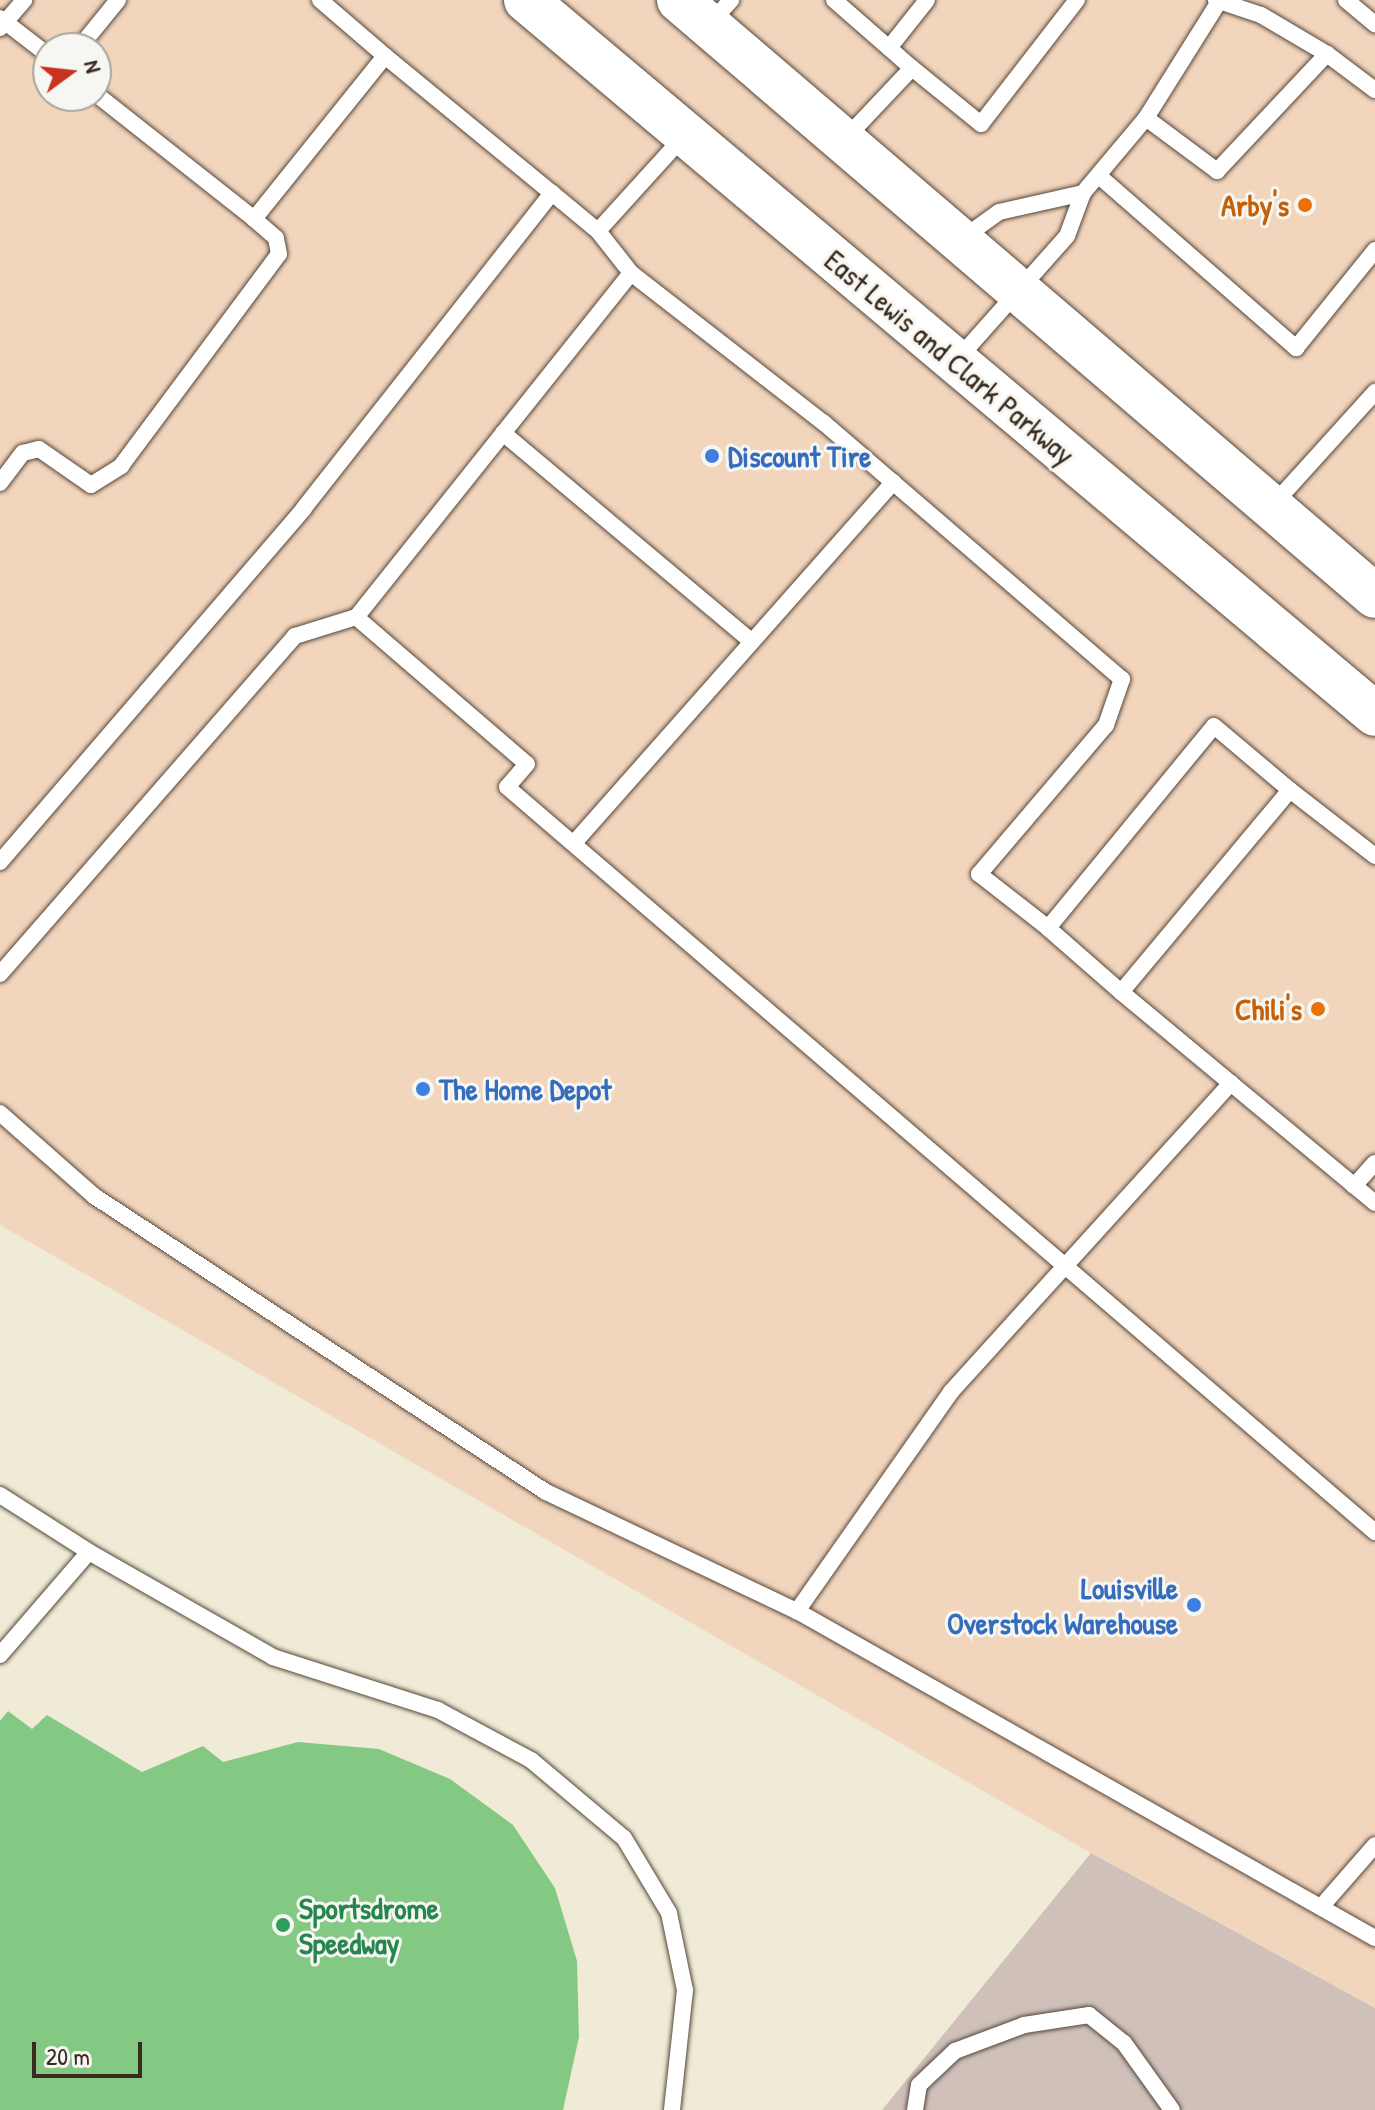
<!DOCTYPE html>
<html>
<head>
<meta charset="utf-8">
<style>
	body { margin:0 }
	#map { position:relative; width:1375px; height:2110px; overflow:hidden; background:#efebd6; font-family:"Patrick Hand",sans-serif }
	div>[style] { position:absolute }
	.built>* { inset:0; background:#f2d5bd }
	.industrial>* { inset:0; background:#cfc1ba }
	.green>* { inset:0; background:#84c983 }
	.roads { filter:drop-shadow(0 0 2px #56473a) drop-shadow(0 0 2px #56473a) }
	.service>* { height:16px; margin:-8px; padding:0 8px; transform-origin:8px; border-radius:8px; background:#fff }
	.primary>* { height:44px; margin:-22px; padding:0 22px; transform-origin:22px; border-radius:22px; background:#fff }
	.dots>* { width:22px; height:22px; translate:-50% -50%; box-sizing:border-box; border:4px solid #f6f6f2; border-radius:50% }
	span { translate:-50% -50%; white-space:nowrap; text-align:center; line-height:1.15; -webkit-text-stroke:6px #f6f6f2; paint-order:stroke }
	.food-label { font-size:30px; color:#c56008; font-weight:700 }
	.right { translate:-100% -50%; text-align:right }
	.street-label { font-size:30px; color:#3b2a1e }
	.shop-label { font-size:30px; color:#366cbe; font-weight:700 }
	.left { translate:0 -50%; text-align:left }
	.leisure-label { font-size:30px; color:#27864d; font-weight:700 }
	.north { position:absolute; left:32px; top:32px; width:80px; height:80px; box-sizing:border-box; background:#f6f6f2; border:2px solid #aba49d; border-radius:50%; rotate:75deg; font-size:22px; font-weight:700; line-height:32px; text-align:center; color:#3b2a1e }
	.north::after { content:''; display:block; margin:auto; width:28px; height:36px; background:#c8321e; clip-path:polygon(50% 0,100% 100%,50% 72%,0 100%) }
	.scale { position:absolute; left:32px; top:2042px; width:110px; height:36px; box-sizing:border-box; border:4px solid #3b2a1e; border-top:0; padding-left:10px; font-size:24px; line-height:28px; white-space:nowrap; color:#3b2a1e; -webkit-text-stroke:6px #f6f6f2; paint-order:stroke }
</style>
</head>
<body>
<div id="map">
	<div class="built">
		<i style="clip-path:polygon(evenodd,0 0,1375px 0,1375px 2008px,1091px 1853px,0 1225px,0 0,48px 48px,96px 48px,96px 96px,48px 96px,48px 48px)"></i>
	</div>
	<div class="industrial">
		<i style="clip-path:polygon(1091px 1853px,1375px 2008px,1375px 2110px,882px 2110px)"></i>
	</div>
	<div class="green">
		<i style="clip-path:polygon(8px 1711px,32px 1729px,47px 1715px,142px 1772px,203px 1746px,223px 1762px,298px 1742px,379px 1749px,450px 1779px,513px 1825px,555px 1888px,577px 1961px,579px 2037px,563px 2110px,0 2110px,0 1721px)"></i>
	</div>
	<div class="roads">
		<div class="service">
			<i style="left:320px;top:0;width:86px;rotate:40.7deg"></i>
			<i style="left:834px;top:0;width:103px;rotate:41.1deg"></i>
			<i style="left:912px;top:68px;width:99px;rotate:133.4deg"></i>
			<i style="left:1216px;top:0;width:47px;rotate:18.4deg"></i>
			<i style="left:1261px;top:15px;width:77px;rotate:30.6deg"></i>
			<i style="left:1346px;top:0;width:38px;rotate:40deg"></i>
			<i style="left:0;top:18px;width:61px;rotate:37.6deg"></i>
			<i style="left:708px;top:25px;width:34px;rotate:-47deg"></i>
			<i style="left:0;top:28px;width:37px;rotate:-49deg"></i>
			<i style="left:79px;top:48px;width:62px;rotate:-50.9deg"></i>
			<i style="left:889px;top:48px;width:61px;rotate:-51.6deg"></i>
			<i style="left:912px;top:68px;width:89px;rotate:39.1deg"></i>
			<i style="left:981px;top:124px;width:157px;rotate:-52.3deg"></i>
			<i style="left:96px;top:94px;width:201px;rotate:38.3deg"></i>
			<i style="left:254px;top:219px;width:209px;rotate:-51.2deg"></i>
			<i style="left:385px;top:56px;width:216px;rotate:39.4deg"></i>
			<i style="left:1146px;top:118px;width:89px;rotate:36.7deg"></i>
			<i style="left:1217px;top:171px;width:161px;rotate:-46.8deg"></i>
			<i style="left:1327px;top:54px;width:60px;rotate:36.9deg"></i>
			<i style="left:684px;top:136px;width:128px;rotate:132.2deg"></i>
			<i style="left:598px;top:231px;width:53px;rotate:51.8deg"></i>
			<i style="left:631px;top:273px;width:244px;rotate:37.9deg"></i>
			<i style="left:824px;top:423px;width:393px;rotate:40.7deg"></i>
			<i style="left:1122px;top:679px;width:49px;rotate:109.2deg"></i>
			<i style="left:1106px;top:725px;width:196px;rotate:130.4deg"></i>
			<i style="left:979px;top:874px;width:88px;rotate:38deg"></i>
			<i style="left:1099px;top:176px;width:262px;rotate:41.1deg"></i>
			<i style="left:1296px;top:348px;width:126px;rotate:-51.1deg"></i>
			<i style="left:963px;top:238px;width:44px;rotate:-35.8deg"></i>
			<i style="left:999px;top:212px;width:86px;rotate:-12.7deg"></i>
			<i style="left:631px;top:273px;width:440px;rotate:128.6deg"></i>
			<i style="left:356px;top:617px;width:225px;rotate:40.7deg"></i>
			<i style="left:527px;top:764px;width:30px;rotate:131deg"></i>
			<i style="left:507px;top:787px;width:1144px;rotate:40.64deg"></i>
			<i style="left:956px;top:361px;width:167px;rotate:-48.4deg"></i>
			<i style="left:1067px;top:236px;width:46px;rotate:-69.6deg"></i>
			<i style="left:1083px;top:193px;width:98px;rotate:-50deg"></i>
			<i style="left:1146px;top:118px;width:139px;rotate:-57.9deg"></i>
			<i style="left:503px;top:433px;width:322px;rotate:40deg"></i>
			<i style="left:0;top:483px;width:38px;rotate:-53deg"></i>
			<i style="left:23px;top:453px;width:16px;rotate:-14deg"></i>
			<i style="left:39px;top:449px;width:63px;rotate:34.7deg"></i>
			<i style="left:91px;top:485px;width:36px;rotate:-32deg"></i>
			<i style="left:121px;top:466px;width:264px;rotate:-53.3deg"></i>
			<i style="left:279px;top:254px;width:16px;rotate:-101deg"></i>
			<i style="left:276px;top:238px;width:29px;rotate:-139deg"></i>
			<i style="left:1272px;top:506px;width:154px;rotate:-47.9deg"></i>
			<i style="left:574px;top:843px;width:482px;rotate:-48.5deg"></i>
			<i style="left:1375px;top:856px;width:108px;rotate:-142.2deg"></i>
			<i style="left:1290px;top:790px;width:263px;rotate:129.9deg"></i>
			<i style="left:1121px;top:992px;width:330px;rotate:39.7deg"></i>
			<i style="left:0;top:862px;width:467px;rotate:-49.3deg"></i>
			<i style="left:304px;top:508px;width:401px;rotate:-51.8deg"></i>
			<i style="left:552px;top:193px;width:60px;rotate:39.6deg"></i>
			<i style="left:0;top:974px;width:449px;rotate:-48.9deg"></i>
			<i style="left:295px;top:636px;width:64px;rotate:-17.3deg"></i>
			<i style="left:1121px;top:992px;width:97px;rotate:-138.8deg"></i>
			<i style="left:1048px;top:928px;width:261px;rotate:-50.6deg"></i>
			<i style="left:1214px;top:726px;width:99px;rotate:40.1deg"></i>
			<i style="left:1231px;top:1083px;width:417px;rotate:132.2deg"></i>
			<i style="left:951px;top:1392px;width:268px;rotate:125.1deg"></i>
			<i style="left:797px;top:1611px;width:664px;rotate:29.5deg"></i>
			<i style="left:0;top:1113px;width:125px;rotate:41.4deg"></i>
			<i style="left:94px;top:1196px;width:540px;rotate:33.22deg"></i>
			<i style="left:546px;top:1492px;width:278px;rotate:25.4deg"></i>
			<i style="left:1354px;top:1186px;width:31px;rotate:-48deg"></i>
			<i style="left:0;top:1495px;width:106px;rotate:32.6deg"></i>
			<i style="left:0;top:1655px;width:136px;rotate:-49.2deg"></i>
			<i style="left:89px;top:1552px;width:212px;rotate:29.7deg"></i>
			<i style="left:273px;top:1657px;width:173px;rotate:17.8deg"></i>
			<i style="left:438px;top:1710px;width:106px;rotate:28.3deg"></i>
			<i style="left:531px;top:1760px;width:121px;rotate:40deg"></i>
			<i style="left:624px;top:1838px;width:87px;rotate:59deg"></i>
			<i style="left:669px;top:1913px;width:79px;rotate:78.3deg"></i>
			<i style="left:685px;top:1990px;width:121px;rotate:96.2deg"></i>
			<i style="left:1321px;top:1907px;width:82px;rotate:-48.9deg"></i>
			<i style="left:915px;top:2110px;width:25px;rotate:-81deg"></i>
			<i style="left:919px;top:2085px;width:50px;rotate:-43.4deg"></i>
			<i style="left:955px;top:2051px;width:74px;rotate:-20.6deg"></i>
			<i style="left:1024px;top:2025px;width:66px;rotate:-8.7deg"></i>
			<i style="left:1089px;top:2015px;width:45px;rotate:38.7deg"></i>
			<i style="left:1124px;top:2043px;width:82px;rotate:54.4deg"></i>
		</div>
		<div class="primary">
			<i style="left:526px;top:0;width:1109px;rotate:40.06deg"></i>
			<i style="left:679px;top:0;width:916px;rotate:40.57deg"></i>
		</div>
	</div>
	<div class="dots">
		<i style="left:1305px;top:205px;background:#e8710a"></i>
		<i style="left:712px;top:456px;background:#3f7fe0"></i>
		<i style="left:1318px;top:1009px;background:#e8710a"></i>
		<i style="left:423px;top:1089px;background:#3f7fe0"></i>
		<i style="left:1194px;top:1605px;background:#3f7fe0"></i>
		<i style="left:283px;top:1925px;background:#2e9e5b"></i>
	</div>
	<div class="food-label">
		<span class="right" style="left:1289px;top:205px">Arby's</span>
		<span class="right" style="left:1302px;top:1009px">Chili's</span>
	</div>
	<div class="street-label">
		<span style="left:950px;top:357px;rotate:40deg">East Lewis and Clark Parkway</span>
	</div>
	<div class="shop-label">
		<span class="left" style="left:728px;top:456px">Discount Tire</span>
		<span class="left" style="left:439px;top:1089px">The Home Depot</span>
		<span class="right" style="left:1178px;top:1605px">Louisville<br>Overstock Warehouse</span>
	</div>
	<div class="leisure-label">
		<span class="left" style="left:299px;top:1925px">Sportsdrome<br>Speedway</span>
	</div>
	<div class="north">N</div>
	<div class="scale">20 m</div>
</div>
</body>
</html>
